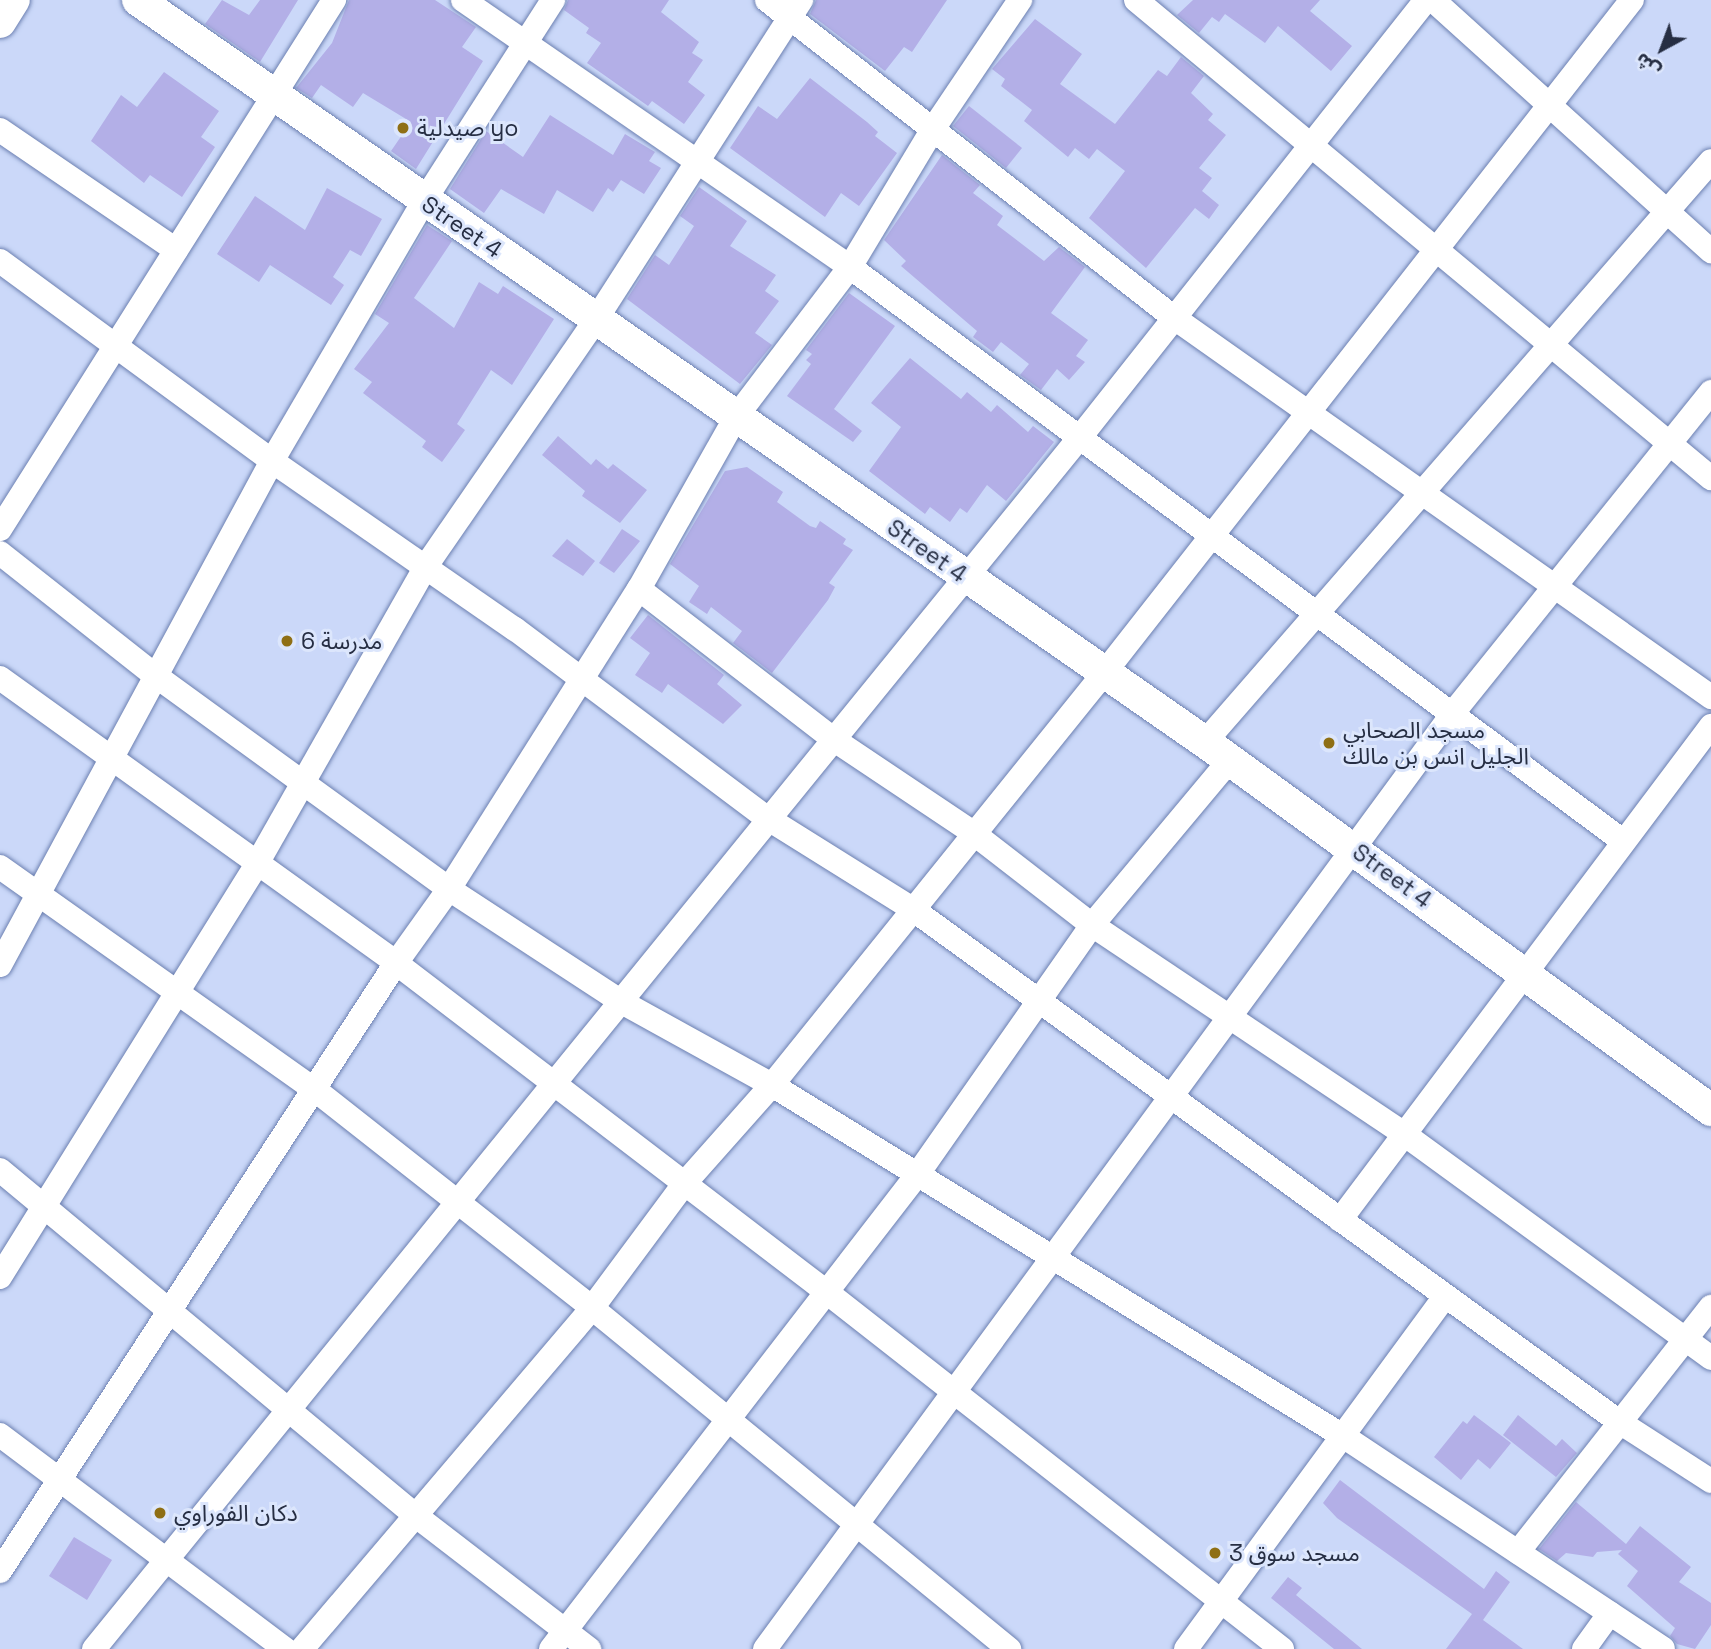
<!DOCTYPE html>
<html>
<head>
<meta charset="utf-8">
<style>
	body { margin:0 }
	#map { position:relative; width:1711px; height:1649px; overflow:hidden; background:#cbd8f9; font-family:"Space Grotesk","Noto Sans Arabic",sans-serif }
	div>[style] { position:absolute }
	.building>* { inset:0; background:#b3afe7 }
	.roads { filter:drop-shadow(0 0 2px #6c80b1) drop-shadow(0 0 2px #6c80b1) }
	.minor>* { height:24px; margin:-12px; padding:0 12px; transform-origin:12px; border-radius:12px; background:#fff }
	.tertiary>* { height:32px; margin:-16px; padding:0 16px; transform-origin:16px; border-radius:16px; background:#fff }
	.dots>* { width:19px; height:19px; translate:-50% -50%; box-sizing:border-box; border:4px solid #dce6fc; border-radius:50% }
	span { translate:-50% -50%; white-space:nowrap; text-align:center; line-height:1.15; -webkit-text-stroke:6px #dce6fc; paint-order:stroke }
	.poi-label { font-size:23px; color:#262e43 }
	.left { translate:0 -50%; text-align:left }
	.street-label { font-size:23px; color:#262e43 }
	.north { position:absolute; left:1627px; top:14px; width:70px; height:70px; -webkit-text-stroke:5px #dce6fc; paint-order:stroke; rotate:221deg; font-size:19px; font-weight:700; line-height:28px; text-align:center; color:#262e43 }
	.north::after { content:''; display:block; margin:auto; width:24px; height:32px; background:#262e43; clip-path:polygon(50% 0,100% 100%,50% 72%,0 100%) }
</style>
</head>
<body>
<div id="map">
	<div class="building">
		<i style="clip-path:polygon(222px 0,249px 15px,260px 0,298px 0,260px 62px,205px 24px)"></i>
		<i style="clip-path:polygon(349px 0,435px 0,476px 27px,462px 47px,483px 61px,416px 169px,391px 151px,411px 122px,363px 93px,353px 107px,321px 85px,312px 98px,296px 88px,332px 43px)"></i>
		<i style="clip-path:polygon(568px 0,669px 0,661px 12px,699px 42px,692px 53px,703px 60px,688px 82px,705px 95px,684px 124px,652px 101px,648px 106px,587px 63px,601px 43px,586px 33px,589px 28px,564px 10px)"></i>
		<i style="clip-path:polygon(816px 0,947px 0,912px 52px,904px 47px,885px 71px,810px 14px)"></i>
		<i style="clip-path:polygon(1193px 0,1320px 0,1310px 11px,1352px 46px,1331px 71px,1278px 26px,1265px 43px,1225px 14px,1219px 22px,1212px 17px,1199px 33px,1177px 15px)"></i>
		<i style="clip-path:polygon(1035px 19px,1082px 54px,1060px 84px,1115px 124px,1158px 70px,1167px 76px,1181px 57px,1204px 76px,1191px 93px,1213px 114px,1208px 120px,1226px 135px,1199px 168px,1212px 178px,1202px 191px,1219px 205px,1209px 219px,1195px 208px,1146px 268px,1089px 218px,1125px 171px,1097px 149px,1089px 159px,1075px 148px,1068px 157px,1024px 121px,1032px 110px,1001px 86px,1005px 79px,992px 69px)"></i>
		<i style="clip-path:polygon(164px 72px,219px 111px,201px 137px,215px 147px,182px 197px,150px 175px,144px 183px,91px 141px,121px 95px,137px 107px)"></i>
		<i style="clip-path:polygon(810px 78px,867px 122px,878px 132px,875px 136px,897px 153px,859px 206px,841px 193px,825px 217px,730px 148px,758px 106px,777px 119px)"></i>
		<i style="clip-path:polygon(969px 106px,1022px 148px,1006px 168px,953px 126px)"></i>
		<i style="clip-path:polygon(550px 115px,613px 155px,625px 134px,655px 152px,649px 161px,661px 168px,644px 194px,621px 180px,613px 192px,608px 188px,593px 212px,557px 190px,544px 214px,501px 189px,484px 213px,450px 189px,486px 131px,523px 157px)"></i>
		<i style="clip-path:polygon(942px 155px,980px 185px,973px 193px,1003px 216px,997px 225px,1044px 261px,1059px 247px,1085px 267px,1051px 313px,1088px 340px,1076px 356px,1085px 362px,1069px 380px,1057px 369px,1041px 390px,1020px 375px,1029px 364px,1001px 342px,993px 352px,973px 337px,977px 331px,901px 266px,906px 261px,884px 240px)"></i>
		<i style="clip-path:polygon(699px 187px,747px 221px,730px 246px,776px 275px,765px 291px,779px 301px,755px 333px,772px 345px,740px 384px,627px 299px,655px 255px,669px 265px,694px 226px,680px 216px)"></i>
		<i style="clip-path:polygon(327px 188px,382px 219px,361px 256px,350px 250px,333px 277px,344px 285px,331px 305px,270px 265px,259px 282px,217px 254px,255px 196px,305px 230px)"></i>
		<i style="clip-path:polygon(427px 225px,452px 241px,414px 298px,454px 328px,479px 282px,498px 294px,503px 286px,554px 319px,512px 385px,491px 370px,457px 424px,465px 430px,442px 462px,422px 447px,426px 441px,363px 393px,372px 382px,354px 369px,389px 323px,375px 314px)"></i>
		<i style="clip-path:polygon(849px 293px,895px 326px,834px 409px,862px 431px,853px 442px,787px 396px,811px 364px,806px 360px,812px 354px,806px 350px)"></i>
		<i style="clip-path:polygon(910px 358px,961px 399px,967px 392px,991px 412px,997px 405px,1028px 432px,1033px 426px,1054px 442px,1006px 501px,987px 485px,967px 513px,960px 508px,950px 522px,930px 507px,925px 514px,869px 471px,901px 427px,871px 403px)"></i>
		<i style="clip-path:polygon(558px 436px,591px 465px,596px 459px,608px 469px,613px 464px,647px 490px,620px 523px,582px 496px,585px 491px,542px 455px)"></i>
		<i style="clip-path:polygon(747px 467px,783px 492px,777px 502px,810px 526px,816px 528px,820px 521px,846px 539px,843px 544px,853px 550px,829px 583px,835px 587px,828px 600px,772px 673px,733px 643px,742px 631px,711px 607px,707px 614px,689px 602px,699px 586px,670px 564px,725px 471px)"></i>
		<i style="clip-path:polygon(622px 529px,640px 541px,614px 573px,599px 563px)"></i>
		<i style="clip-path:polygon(567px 539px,595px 561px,583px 576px,552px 556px)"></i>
		<i style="clip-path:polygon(648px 615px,724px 675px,717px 684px,742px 705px,723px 724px,668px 684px,662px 693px,635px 675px,650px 653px,630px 638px)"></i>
		<i style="clip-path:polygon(1474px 1415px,1511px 1443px,1490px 1469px,1478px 1459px,1461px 1480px,1434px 1457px,1463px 1421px,1467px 1424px)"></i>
		<i style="clip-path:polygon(1518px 1415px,1556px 1446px,1562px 1439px,1577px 1453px,1556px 1477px,1503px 1435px)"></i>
		<i style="clip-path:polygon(1340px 1480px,1484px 1589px,1496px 1571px,1510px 1582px,1483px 1620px,1523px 1649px,1446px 1649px,1472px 1614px,1337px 1518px,1323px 1503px)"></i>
		<i style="clip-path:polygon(1576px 1502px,1626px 1544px,1640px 1526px,1691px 1567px,1679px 1582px,1711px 1603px,1711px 1625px,1695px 1649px,1677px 1644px,1670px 1636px,1675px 1628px,1627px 1586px,1638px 1571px,1618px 1554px,1622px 1550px,1597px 1552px,1593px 1557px,1566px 1553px,1557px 1561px,1539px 1549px)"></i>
		<i style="clip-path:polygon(74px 1537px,112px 1560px,87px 1600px,49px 1576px)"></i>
		<i style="clip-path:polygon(1288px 1577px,1302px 1588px,1296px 1595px,1362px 1649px,1334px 1649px,1271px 1598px)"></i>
	</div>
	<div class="roads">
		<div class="minor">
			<i style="left:463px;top:0;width:470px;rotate:34.6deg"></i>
			<i style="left:850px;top:267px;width:963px;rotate:36.6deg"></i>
			<i style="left:767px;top:0;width:515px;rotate:37.98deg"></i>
			<i style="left:1173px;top:317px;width:659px;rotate:35.23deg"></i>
			<i style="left:1136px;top:0;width:748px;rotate:39.74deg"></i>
			<i style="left:1433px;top:0;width:375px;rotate:42.1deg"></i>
			<i style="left:0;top:130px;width:213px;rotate:34.3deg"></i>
			<i style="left:0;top:261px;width:338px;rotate:36.3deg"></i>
			<i style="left:272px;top:461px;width:295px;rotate:34.7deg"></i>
			<i style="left:515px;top:629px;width:315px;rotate:36.9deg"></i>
			<i style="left:767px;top:818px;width:170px;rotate:32deg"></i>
			<i style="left:911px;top:908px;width:877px;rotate:35.96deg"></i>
			<i style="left:1621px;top:1423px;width:107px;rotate:32.8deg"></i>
			<i style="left:0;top:529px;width:626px;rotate:-57.73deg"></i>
			<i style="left:0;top:553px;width:199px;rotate:38.3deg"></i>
			<i style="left:156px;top:676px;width:362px;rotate:36deg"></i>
			<i style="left:449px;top:889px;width:204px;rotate:33.2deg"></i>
			<i style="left:620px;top:1001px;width:174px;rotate:28.9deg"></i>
			<i style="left:772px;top:1085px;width:670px;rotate:31.58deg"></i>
			<i style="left:1343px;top:1436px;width:384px;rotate:33.6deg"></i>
			<i style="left:639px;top:589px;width:245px;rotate:37.7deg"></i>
			<i style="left:833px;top:739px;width:167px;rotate:33.8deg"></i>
			<i style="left:972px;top:832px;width:152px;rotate:37.8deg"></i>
			<i style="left:1092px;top:925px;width:376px;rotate:33.8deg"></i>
			<i style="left:1404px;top:1134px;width:380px;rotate:36.1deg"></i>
			<i style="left:0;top:678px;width:488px;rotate:35.7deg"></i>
			<i style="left:396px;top:963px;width:539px;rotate:37.38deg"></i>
			<i style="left:824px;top:1290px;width:582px;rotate:38.09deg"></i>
			<i style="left:1205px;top:742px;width:770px;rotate:-48.95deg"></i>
			<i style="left:0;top:867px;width:385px;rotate:35.3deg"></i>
			<i style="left:314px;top:1089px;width:354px;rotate:38.2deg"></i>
			<i style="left:592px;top:1308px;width:539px;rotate:39.27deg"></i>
			<i style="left:0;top:965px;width:573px;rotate:-61.65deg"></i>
			<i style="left:272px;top:461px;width:301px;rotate:-59.7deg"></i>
			<i style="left:424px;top:201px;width:239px;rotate:-57.3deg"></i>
			<i style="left:0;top:1170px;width:540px;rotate:39.74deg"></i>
			<i style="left:415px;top:1515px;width:220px;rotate:37.6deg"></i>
			<i style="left:1340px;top:1220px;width:618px;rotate:-53.09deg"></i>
			<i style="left:0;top:1277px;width:489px;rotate:-58.1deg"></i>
			<i style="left:258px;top:862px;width:340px;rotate:-60.4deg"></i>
			<i style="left:426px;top:566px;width:301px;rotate:-55.4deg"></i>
			<i style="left:597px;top:318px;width:378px;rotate:-57.3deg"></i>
			<i style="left:0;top:1435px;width:356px;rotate:36.9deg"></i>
			<i style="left:1518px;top:1552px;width:312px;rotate:-51.8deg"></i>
			<i style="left:0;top:1571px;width:726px;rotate:-56.92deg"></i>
			<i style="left:396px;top:963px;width:91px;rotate:-54.4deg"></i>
			<i style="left:449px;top:889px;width:355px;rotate:-57.7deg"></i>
			<i style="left:639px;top:589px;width:197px;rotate:-60.6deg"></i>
			<i style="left:736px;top:417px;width:188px;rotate:-52.8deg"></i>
			<i style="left:850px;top:267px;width:161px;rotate:-59deg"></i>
			<i style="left:933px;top:129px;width:156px;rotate:-56deg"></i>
			<i style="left:94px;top:1649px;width:1564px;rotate:-50.87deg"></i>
			<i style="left:1081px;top:436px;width:556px;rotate:-51.65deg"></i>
			<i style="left:302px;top:1649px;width:448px;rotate:-49.6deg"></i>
			<i style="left:592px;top:1308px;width:154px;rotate:-53.4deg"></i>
			<i style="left:684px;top:1184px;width:132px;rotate:-48.4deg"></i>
			<i style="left:772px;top:1085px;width:531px;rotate:-51.12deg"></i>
			<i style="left:1105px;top:672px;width:854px;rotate:-51.9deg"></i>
			<i style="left:551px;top:1649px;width:599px;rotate:-52.33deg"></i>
			<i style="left:917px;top:1175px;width:305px;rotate:-55deg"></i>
			<i style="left:1092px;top:925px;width:215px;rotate:-50.1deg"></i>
			<i style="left:765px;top:1649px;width:1162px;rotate:-53.68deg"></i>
			<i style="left:1453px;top:713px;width:412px;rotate:-51.2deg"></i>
			<i style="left:1186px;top:1649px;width:438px;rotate:-53.7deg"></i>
			<i style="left:1584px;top:1649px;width:44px;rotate:-54.2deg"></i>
		</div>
		<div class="tertiary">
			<i style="left:138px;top:0;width:1300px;rotate:34.82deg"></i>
			<i style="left:1205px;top:742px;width:626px;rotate:36.03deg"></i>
			<i style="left:0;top:22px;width:26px;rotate:-58deg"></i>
		</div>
	</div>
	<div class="dots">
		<i style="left:403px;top:128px;background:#8f6f14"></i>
		<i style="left:287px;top:641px;background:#8f6f14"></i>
		<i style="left:1329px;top:743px;background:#8f6f14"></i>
		<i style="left:160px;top:1513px;background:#8f6f14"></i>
		<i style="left:1215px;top:1553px;background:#8f6f14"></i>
	</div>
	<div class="poi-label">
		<span class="left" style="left:417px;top:128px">صيدلية yo</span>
		<span class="left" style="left:301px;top:641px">مدرسة 6</span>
		<span class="left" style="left:1343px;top:743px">مسجد الصحابي<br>الجليل انس بن مالك</span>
		<span class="left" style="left:174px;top:1513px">دكان الفوراوي</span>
		<span class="left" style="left:1229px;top:1553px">مسجد سوق 3</span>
	</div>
	<div class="street-label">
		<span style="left:462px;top:227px;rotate:34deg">Street 4</span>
		<span style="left:927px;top:551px;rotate:35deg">Street 4</span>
		<span style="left:1392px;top:876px;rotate:36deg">Street 4</span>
	</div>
	<div class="north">ش</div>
</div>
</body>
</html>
